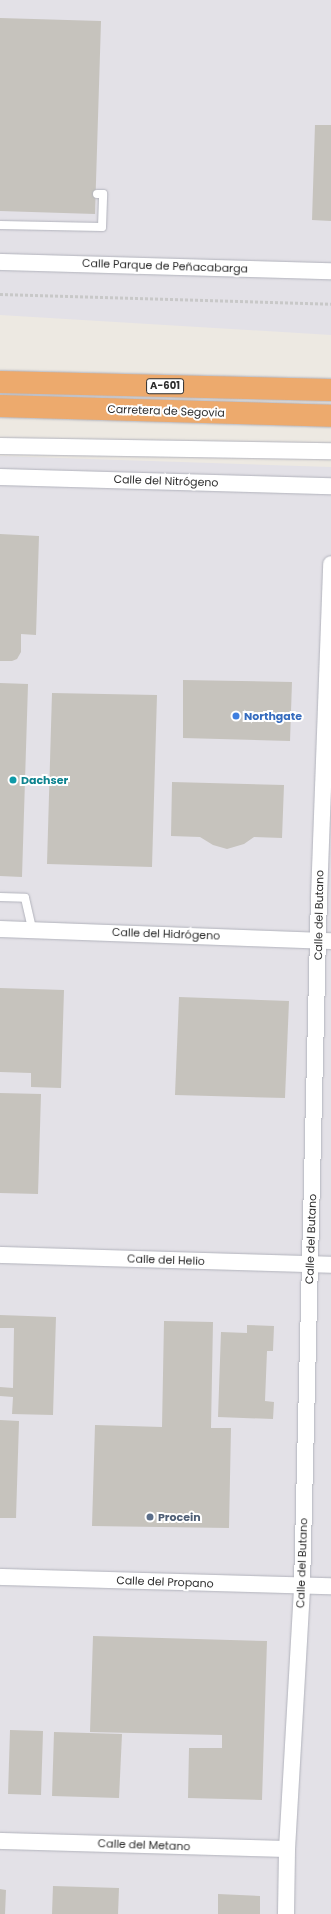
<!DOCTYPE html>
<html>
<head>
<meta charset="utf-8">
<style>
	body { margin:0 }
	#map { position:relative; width:331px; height:1914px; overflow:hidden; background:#ede9e2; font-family:Poppins,sans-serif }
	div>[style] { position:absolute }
	.industrial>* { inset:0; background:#e3e1e7 }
	.building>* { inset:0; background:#c6c3bd }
	.path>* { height:2.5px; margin-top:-1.25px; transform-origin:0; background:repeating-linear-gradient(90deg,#c8c8c8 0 3px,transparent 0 5px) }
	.roads { filter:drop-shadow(0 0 1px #b2b3bc) drop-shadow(0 0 1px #b2b3bc) }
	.service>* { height:8px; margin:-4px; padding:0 4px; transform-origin:4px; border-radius:4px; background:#fff }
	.minor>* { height:16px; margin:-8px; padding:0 8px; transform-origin:8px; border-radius:8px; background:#fff }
	.motorway>* { height:22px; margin:-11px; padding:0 11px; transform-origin:11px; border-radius:11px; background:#edaa6d }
	.dots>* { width:11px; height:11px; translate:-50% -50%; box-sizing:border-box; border:2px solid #fff; border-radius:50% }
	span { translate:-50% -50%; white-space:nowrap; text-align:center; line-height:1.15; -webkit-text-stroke:4px #fff; paint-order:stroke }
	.shield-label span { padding:1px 3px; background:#fff; border:1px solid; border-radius:3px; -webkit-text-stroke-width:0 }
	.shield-label { font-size:10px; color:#2d2d2d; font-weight:700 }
	.street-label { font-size:11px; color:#2d2d2d }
	.shop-label { font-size:11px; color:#366cbe; font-weight:700 }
	.left { translate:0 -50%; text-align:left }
	.culture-label { font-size:11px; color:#0d838f; font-weight:700 }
	.service-label { font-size:11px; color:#4e5e75; font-weight:700 }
</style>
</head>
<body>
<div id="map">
	<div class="industrial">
		<i style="clip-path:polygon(0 0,331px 0,331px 335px,0 315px)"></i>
		<i style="clip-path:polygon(0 456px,331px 467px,331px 1914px,0 1914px)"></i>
	</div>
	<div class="building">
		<i style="clip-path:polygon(0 18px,101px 21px,95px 214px,0 211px)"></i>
		<i style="clip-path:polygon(315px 125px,331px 125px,331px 221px,312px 220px)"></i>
		<i style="clip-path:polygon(0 534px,39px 536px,36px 635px,21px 634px,21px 652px,17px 659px,12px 661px,0 661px)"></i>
		<i style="clip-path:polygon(183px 680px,292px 682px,290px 741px,183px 738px)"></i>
		<i style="clip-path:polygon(0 683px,28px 684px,22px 877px,0 876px)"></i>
		<i style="clip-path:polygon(52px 693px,157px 695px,152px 867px,47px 864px)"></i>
		<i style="clip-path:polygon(172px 782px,284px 785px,282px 838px,254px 837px,244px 844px,227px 849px,213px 845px,200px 837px,171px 836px)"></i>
		<i style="clip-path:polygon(0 988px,64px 990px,61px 1088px,31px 1087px,31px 1073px,0 1072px)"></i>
		<i style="clip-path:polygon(179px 997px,289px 1001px,285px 1098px,175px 1095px)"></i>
		<i style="clip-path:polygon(0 1093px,41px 1094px,38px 1194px,0 1193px)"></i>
		<i style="clip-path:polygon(0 1315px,56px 1317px,53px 1415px,12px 1414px,13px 1397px,0 1396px,0 1387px,13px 1388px,14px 1328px,0 1328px)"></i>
		<i style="clip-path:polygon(164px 1321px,213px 1322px,211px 1428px,231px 1428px,229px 1528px,92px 1526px,95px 1425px,162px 1427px)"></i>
		<i style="clip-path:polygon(247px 1325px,274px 1326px,273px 1351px,267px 1351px,265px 1401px,274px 1402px,273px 1419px,218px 1417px,221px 1332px,247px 1333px)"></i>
		<i style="clip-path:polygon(0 1420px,19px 1421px,16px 1518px,0 1518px)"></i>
		<i style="clip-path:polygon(93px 1636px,267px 1641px,262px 1800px,188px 1798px,189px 1748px,222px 1748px,222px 1735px,90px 1732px)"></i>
		<i style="clip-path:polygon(10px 1730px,43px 1731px,41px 1795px,8px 1794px)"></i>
		<i style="clip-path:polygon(54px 1732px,122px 1734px,119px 1798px,52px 1796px)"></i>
		<i style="clip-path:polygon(53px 1886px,119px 1888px,118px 1914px,52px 1914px)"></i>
		<i style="clip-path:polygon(0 1889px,6px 1890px,5px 1914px,0 1914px)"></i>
		<i style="clip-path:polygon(218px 1894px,260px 1896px,260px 1914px,218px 1914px)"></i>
	</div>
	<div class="path">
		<i style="left:0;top:294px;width:331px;rotate:1.7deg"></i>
	</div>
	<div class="roads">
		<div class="service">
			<i style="left:0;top:225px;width:102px;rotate:1.1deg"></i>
			<i style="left:102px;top:227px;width:33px;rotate:-88deg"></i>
			<i style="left:103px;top:194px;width:6px;rotate:180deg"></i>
			<i style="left:0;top:897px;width:25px;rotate:2deg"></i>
			<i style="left:25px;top:898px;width:32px;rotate:77deg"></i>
		</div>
		<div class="minor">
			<i style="left:0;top:262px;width:331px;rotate:1.6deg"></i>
			<i style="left:0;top:446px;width:331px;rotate:0.9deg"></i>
			<i style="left:0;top:477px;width:331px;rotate:1.6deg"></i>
			<i style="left:0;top:929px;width:331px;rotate:2.1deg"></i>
			<i style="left:0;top:1255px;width:331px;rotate:1.7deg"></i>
			<i style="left:0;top:1577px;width:331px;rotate:1.6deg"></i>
			<i style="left:0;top:1841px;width:287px;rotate:1.6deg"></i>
			<i style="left:286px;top:1914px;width:65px;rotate:-89.1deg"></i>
			<i style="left:287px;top:1849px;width:263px;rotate:-86.7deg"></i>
			<i style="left:302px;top:1586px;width:689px;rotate:-88.59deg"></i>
			<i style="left:319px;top:897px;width:333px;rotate:-87.9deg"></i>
		</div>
		<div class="motorway">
			<i style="left:0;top:382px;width:331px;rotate:1.4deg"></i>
			<i style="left:0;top:406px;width:331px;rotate:1.7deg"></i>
		</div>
	</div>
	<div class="dots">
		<i style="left:236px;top:716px;background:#3f7fe0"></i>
		<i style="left:13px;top:780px;background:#0f9aa8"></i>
		<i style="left:150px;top:1517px;background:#5c6f8a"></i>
	</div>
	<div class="shield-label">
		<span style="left:165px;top:386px">A-601</span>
	</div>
	<div class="street-label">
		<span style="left:165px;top:266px;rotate:2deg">Calle Parque de Peñacabarga</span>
		<span style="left:166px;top:411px;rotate:2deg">Carretera de Segovia</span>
		<span style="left:166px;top:481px;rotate:2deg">Calle del Nitrógeno</span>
		<span style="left:319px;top:915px;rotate:-89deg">Calle del Butano</span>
		<span style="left:166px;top:934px;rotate:2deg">Calle del Hidrógeno</span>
		<span style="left:311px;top:1239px;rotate:-88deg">Calle del Butano</span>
		<span style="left:166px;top:1260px;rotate:2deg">Calle del Helio</span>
		<span style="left:302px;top:1563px;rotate:-88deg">Calle del Butano</span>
		<span style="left:165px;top:1582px;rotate:2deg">Calle del Propano</span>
		<span style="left:144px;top:1845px;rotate:2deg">Calle del Metano</span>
	</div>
	<div class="shop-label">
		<span class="left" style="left:244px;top:716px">Northgate</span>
	</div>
	<div class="culture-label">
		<span class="left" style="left:21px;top:780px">Dachser</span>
	</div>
	<div class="service-label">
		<span class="left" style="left:158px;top:1517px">Procein</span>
	</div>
</div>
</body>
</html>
